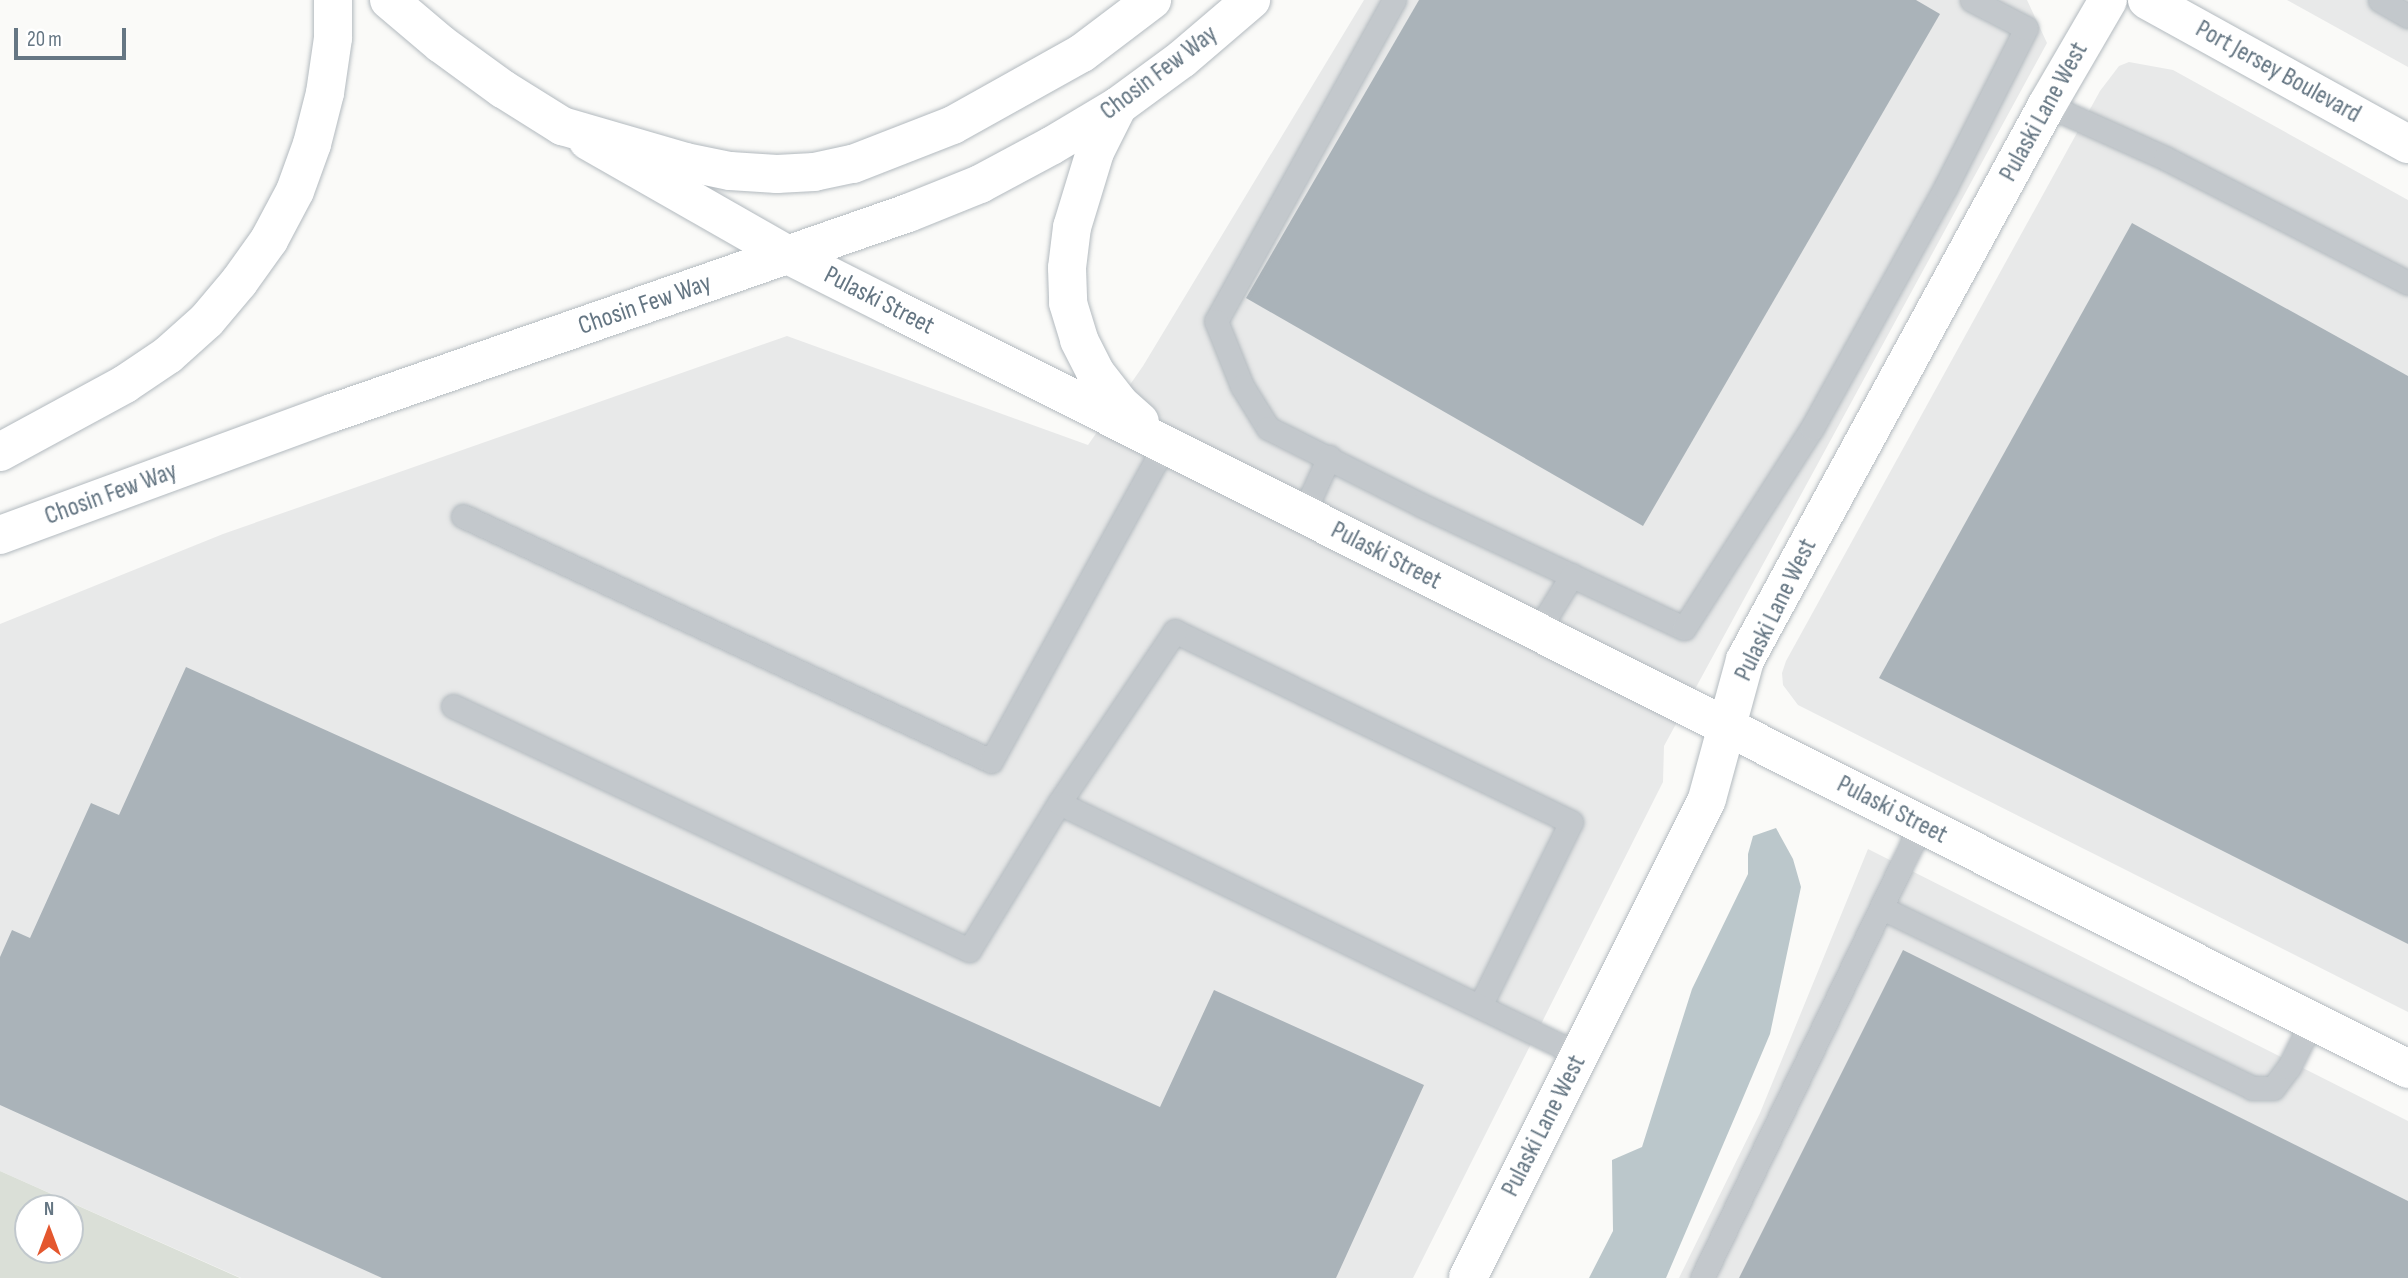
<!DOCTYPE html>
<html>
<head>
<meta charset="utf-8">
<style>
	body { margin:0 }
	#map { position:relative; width:2408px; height:1278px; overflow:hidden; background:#fafaf8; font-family:"Sofia Sans Condensed",sans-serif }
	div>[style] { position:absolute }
	.built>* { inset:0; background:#e8e9e9 }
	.green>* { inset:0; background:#dadfd7 }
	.water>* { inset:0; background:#bbc7cb }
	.building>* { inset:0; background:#aab3b9 }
	.roads { filter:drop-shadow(0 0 2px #b3babf) drop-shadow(0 0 2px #b3babf) }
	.lane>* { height:23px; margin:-11.5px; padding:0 11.5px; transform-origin:11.5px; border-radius:11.5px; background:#c3c8cc }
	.secondary>* { height:38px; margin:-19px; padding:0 19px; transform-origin:19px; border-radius:19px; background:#fff }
	.highway>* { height:38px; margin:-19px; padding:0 19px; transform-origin:19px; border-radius:19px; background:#fff }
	span { translate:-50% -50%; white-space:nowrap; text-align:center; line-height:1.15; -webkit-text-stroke:7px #fff; paint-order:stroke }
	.street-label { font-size:26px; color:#657683 }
	.north { position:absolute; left:14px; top:1194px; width:70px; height:70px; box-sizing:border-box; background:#fff; border:2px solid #c1c8cd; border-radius:50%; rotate:0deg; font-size:19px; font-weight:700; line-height:28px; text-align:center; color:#657683 }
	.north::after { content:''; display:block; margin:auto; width:24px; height:32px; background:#e4572e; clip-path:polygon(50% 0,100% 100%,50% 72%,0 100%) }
	.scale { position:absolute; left:14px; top:28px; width:112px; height:32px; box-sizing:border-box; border:4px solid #657683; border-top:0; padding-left:9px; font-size:21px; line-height:24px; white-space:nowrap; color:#657683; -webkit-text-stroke:5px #fff; paint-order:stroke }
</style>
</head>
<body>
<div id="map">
	<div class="built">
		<i style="clip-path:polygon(1364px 0,2027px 0,2047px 43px,1664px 746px,1663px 782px,1413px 1278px,241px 1278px,0 1171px,0 624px,223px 534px,787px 336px,1088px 445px,1143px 366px)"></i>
		<i style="clip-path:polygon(2287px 0,2408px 0,2408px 67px)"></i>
		<i style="clip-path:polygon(2129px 62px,2173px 70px,2408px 200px,2408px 1012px,1798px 705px,1783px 685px,1782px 673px,1786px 661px,2100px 91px,2119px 66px)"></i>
		<i style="clip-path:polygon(1868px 849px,2408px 1121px,2408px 1278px,1679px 1278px,1760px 1113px)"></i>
	</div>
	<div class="green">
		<i style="clip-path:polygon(evenodd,0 1171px,240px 1278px,241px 1278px,0 1278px,0 1171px,70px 1208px,70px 1250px,28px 1250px,28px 1208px,70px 1208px)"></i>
	</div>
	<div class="water">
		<i style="clip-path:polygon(1776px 828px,1793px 859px,1801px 887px,1770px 1034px,1740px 1105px,1666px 1278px,1589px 1278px,1613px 1231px,1612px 1160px,1642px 1147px,1692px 989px,1748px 874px,1748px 854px,1753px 836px)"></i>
	</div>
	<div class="building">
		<i style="clip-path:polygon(1419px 0,1916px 0,1940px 14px,1643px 526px,1246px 298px)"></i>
		<i style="clip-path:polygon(2132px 223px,2408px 376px,2408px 944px,1879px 678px)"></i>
		<i style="clip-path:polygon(186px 667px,1160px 1107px,1214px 990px,1424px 1085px,1336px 1278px,382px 1278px,0 1105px,0 957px,12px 930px,30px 938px,91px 803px,119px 815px)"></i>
		<i style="clip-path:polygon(1903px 950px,2408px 1201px,2408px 1278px,1739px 1278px)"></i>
	</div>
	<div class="roads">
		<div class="lane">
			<i style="left:1394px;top:0;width:367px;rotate:119deg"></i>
			<i style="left:1216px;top:321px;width:70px;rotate:68.2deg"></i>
			<i style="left:1242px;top:386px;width:49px;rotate:58.2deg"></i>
			<i style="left:1268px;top:428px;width:171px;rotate:26.7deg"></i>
			<i style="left:1421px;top:505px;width:290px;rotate:25.1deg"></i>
			<i style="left:1684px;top:628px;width:237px;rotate:-57.4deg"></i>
			<i style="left:1812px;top:428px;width:274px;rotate:-61deg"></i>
			<i style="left:1945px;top:188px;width:179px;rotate:-63.1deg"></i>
			<i style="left:2026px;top:28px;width:61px;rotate:-152.6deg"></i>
			<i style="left:2380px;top:0;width:32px;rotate:30deg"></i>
			<i style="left:2047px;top:105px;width:129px;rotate:24.2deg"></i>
			<i style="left:2165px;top:158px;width:273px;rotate:27.2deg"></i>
			<i style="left:1303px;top:514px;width:63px;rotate:-65.5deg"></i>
			<i style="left:463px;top:516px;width:582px;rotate:24.89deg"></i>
			<i style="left:991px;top:761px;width:361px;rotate:-61.2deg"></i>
			<i style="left:1537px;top:632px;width:67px;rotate:-58.4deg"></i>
			<i style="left:453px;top:706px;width:571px;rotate:25.31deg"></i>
			<i style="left:969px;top:950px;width:172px;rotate:-58.5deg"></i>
			<i style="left:1882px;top:908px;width:411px;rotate:25.9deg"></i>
			<i style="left:2252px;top:1088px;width:21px"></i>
			<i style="left:2273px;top:1088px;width:26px;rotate:-53deg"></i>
			<i style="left:2289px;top:1067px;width:51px;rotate:-63.4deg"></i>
			<i style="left:1480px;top:1006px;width:205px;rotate:-63.7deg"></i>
			<i style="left:1571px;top:822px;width:440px;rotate:-154.3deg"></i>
			<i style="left:1175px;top:631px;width:207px;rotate:124deg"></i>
			<i style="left:1059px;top:803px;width:579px;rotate:25.81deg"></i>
			<i style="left:1702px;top:1278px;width:503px;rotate:-64.2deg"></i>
		</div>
		<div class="secondary">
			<i style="left:2147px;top:0;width:298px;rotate:28.9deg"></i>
			<i style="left:1118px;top:106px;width:51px;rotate:116.6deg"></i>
			<i style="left:1095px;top:152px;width:78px;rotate:107deg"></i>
			<i style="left:1072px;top:227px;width:41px;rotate:97deg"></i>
			<i style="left:1067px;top:268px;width:35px;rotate:88deg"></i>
			<i style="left:1068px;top:303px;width:39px;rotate:73deg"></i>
			<i style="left:1079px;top:340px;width:36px;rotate:63deg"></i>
			<i style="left:1095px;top:372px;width:39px;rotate:52deg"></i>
			<i style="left:1119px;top:403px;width:28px;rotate:42deg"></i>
			<i style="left:588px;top:141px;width:230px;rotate:29.7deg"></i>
			<i style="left:788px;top:255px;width:113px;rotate:26.8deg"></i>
			<i style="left:889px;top:306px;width:1700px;rotate:26.67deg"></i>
			<i style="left:0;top:535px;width:354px;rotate:-20.2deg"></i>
			<i style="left:332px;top:413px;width:610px;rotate:-19.15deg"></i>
			<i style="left:908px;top:213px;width:78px;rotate:-21.9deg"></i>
			<i style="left:980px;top:184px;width:81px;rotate:-28.2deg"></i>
			<i style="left:1051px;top:146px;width:78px;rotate:-30.8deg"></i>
			<i style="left:1118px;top:106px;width:79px;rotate:-36.3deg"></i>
			<i style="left:1182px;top:59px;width:91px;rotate:-40.5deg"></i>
			<i style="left:1468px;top:1278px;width:535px;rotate:-63.48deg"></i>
			<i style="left:1707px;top:799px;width:144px;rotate:-74.7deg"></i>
			<i style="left:1745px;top:660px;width:632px;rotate:-61.45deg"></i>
			<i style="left:2047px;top:105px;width:121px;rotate:-59.8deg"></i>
		</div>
		<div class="highway">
			<i style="left:389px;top:0;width:68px;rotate:40.2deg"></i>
			<i style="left:441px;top:44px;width:77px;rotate:36deg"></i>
			<i style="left:503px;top:89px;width:70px;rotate:32.1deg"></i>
			<i style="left:562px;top:126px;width:129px;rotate:16.2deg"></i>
			<i style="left:686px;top:162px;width:45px;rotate:11.6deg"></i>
			<i style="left:730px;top:171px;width:47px;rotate:3.7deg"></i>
			<i style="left:777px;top:174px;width:37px;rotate:-3deg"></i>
			<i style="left:814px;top:172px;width:40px;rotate:-12deg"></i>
			<i style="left:853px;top:164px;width:107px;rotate:-21.3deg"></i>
			<i style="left:953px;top:125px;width:148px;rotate:-29.2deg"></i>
			<i style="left:1082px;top:53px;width:88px;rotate:-37.1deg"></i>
			<i style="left:0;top:452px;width:142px;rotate:-28.5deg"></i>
			<i style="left:125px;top:384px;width:52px;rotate:-34deg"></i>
			<i style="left:168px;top:355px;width:52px;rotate:-41.9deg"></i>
			<i style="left:207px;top:320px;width:50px;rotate:-49.9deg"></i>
			<i style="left:239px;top:282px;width:52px;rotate:-54.5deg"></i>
			<i style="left:269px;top:240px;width:55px;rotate:-62deg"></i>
			<i style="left:295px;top:191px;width:50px;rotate:-70.1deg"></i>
			<i style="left:312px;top:144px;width:53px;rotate:-75.7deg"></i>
			<i style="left:325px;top:93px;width:56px;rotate:-81.7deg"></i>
			<i style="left:333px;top:38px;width:38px;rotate:-90deg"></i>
		</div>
	</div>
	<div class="street-label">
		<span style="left:2278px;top:72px;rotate:29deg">Port Jersey Boulevard</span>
		<span style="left:1159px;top:73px;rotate:-37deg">Chosin Few Way</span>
		<span style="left:2044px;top:112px;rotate:-61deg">Pulaski Lane West</span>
		<span style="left:879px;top:301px;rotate:27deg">Pulaski Street</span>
		<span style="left:645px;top:305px;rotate:-19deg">Chosin Few Way</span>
		<span style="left:111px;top:494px;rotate:-20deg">Chosin Few Way</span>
		<span style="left:1386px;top:556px;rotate:27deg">Pulaski Street</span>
		<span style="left:1776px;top:610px;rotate:-64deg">Pulaski Lane West</span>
		<span style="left:1892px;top:810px;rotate:27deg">Pulaski Street</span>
		<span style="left:1544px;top:1126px;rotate:-63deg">Pulaski Lane West</span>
	</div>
	<div class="north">N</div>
	<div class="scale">20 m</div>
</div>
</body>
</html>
